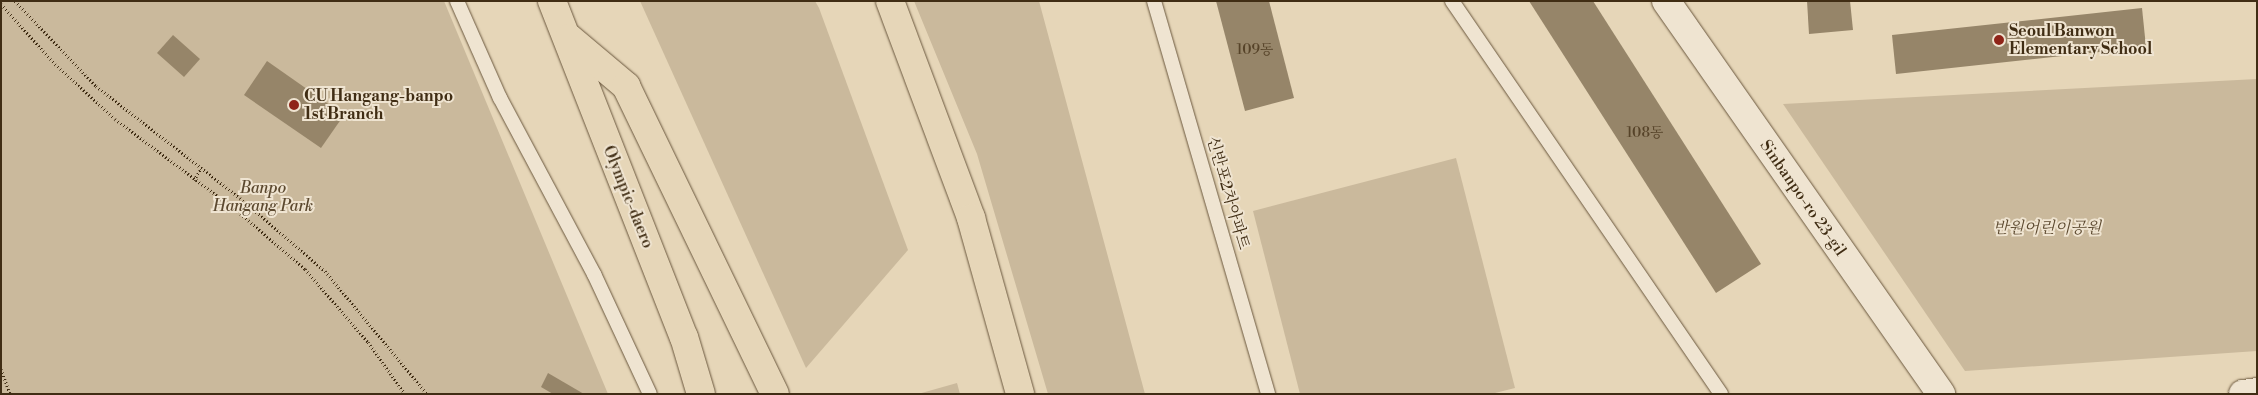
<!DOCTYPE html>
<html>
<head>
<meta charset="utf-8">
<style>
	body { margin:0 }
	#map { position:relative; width:2258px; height:395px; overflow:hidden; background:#e6d6b8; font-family:"Libre Bodoni","Noto Serif KR",serif }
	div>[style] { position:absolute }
	.green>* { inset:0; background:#cab99c }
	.building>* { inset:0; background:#968569 }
	.path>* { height:3px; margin-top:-1.5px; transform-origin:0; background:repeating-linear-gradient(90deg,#402d14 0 1px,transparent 0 3.5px) }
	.roads { filter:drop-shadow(0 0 1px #6a573d) drop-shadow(0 0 1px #6a573d) }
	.service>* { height:14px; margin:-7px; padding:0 7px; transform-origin:7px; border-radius:7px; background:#efe4d1 }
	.tertiary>* { height:28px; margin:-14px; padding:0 14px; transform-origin:14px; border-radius:14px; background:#efe4d1 }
	.trunk>* { height:28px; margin:-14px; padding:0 14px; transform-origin:14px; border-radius:14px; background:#e6d6b8 }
	.dots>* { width:14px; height:14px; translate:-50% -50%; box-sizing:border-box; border:2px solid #efe4d1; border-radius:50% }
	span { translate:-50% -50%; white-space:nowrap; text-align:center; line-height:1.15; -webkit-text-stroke:4px #efe4d1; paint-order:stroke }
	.number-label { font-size:14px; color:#564329 }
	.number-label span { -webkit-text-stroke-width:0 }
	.poi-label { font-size:16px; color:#402d14; font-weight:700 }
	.left { translate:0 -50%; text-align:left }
	.park-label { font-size:16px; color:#5c492f; font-style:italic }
	.street-label { font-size:16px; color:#402d14 }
	.frame { position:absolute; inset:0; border:2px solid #402d14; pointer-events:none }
</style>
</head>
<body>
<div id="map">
	<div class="green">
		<i style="clip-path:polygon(1px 1px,444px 1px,608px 394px,1px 394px)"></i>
		<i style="clip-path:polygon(640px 1px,815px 1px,819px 8px,908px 250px,806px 368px)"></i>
		<i style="clip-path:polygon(914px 1px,1039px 1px,1145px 394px,1048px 394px,977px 154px)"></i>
		<i style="clip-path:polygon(2257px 79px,2257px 351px,1965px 371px,1783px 104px)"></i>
		<i style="clip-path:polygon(1456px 158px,1515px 388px,1491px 394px,1300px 394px,1253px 211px)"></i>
		<i style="clip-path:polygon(957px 383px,960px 394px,918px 394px)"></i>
	</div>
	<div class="building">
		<i style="clip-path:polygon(1216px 1px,1269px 1px,1294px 98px,1245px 111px)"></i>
		<i style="clip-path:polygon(1529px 1px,1593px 1px,1761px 264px,1716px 293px)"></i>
		<i style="clip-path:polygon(1807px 1px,1850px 1px,1853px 30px,1809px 34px)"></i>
		<i style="clip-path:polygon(2142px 8px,2146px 47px,1896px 74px,1892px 35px)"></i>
		<i style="clip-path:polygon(173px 35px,200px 59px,184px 77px,157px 53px)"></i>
		<i style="clip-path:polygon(267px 61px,344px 115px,321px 148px,244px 95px)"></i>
		<i style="clip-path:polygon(548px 373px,584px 394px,553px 394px,541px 387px)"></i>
	</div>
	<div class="path">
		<i style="left:15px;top:1px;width:117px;rotate:46.4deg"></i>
		<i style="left:96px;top:86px;width:182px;rotate:37.9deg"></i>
		<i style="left:240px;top:198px;width:112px;rotate:40.7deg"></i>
		<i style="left:325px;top:271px;width:160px;rotate:50.3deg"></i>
		<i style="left:1px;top:4px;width:81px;rotate:48deg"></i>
		<i style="left:55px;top:64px;width:81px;rotate:42.5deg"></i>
		<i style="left:115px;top:119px;width:150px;rotate:36.9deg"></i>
		<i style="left:235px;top:209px;width:92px;rotate:40.6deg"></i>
		<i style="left:305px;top:269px;width:96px;rotate:49.2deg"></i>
		<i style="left:368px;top:342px;width:64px;rotate:54.6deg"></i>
		<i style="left:194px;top:180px;width:13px;rotate:-58deg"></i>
		<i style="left:1px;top:369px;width:27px;rotate:70deg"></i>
	</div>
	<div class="roads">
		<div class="service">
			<i style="left:457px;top:1px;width:106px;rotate:66.1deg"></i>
			<i style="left:500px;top:98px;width:200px;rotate:61.9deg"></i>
			<i style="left:594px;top:274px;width:132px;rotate:65deg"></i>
			<i style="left:1154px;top:1px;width:409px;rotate:73.8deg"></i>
			<i style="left:1452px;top:1px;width:476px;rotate:55.6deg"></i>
		</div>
		<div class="tertiary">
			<i style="left:1666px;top:1px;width:480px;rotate:55deg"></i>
			<i style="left:2243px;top:394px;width:14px;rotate:-8deg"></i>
		</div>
		<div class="trunk">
			<i style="left:552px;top:1px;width:361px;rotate:68.6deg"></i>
			<i style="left:684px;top:337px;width:59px;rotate:73.4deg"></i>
			<i style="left:890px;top:1px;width:232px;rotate:69.5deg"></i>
			<i style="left:971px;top:218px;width:183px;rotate:74.4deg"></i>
			<i style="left:569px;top:38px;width:75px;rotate:40.1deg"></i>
			<i style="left:626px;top:86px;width:342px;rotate:64.2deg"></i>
		</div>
	</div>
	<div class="dots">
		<i style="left:1999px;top:40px;background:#8f2418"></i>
		<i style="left:294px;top:105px;background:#8f2418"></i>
	</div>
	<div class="number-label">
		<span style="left:1255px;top:50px">109동</span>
		<span style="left:1645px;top:133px">108동</span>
	</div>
	<div class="poi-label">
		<span class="left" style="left:2009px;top:40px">Seoul Banwon<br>Elementary School</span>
		<span class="left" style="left:304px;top:105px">CU Hangang-banpo<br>1st Branch</span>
	</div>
	<div class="park-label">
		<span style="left:263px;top:197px">Banpo<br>Hangang Park</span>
		<span style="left:2047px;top:228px">반원어린이공원</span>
	</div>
	<div class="street-label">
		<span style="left:1228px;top:193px;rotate:74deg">신반포2차아파트</span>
		<span style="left:628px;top:197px;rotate:68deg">Olympic-daero</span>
		<span style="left:1803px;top:198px;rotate:55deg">Sinbanpo-ro 23-gil</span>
	</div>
	<div class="frame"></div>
</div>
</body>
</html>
